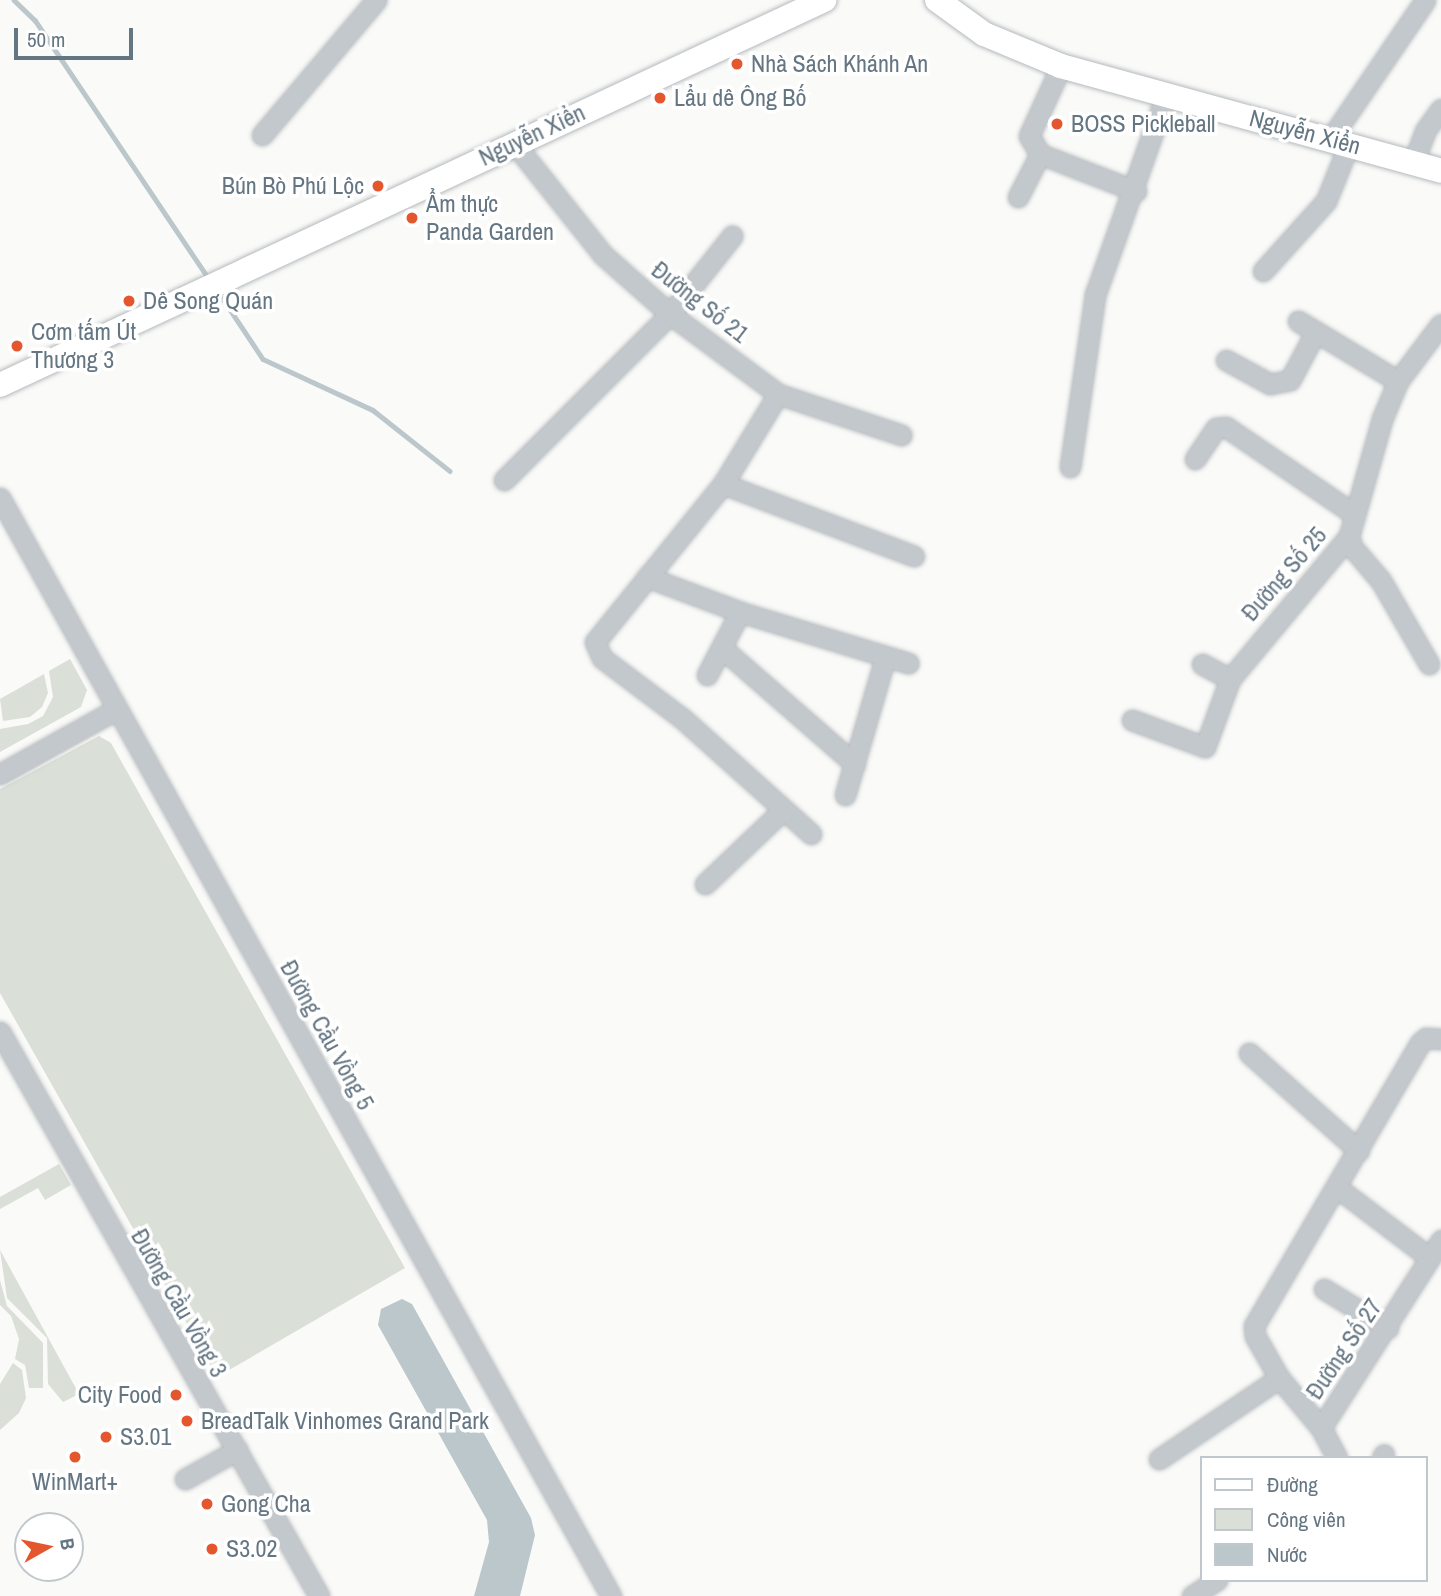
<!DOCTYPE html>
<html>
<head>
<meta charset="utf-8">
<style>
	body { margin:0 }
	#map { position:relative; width:1441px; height:1596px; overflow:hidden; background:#fafaf8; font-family:"Archivo Narrow",sans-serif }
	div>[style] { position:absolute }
	.green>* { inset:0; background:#dadfd7 }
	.water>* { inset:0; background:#bbc7cb }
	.stream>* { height:4.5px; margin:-2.25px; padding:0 2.25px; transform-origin:2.25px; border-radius:2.25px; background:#bbc7cb }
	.roads { filter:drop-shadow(0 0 2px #b5babe) drop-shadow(0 0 2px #b5babe) }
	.minor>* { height:19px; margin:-9.5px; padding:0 9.5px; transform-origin:9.5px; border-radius:9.5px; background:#c3c8cc }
	.major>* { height:24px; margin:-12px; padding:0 12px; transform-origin:12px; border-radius:12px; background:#fff }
	.dots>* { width:19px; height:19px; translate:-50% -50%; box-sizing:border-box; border:4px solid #fff; border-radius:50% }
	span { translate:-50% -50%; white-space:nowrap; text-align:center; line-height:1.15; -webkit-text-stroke:7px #fff; paint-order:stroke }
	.poi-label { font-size:24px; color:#657683 }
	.left { translate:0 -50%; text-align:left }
	.right { translate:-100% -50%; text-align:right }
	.street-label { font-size:24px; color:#657683 }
	.legend { position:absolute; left:1200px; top:1456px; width:228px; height:126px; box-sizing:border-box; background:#fff; border:2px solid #c1c8cd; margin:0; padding:9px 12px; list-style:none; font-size:21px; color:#657683 }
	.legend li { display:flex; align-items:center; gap:14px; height:35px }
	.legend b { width:35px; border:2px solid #c1c8cd }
	.north { position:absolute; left:14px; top:1512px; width:70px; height:70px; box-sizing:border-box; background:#fff; border:2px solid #c1c8cd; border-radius:50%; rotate:81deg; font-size:19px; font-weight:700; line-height:28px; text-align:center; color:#657683 }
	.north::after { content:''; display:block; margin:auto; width:24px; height:32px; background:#e4572e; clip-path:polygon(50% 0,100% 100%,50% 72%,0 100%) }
	.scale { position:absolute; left:14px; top:28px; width:119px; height:32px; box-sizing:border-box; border:4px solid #657683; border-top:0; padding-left:9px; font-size:21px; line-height:24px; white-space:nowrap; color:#657683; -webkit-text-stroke:5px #fff; paint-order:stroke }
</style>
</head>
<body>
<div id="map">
	<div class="green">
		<i style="clip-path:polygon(70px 659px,87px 690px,81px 707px,0 752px,0 729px,28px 724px,43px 716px,53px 697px,49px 671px)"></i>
		<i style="clip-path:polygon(44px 674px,48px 693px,42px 707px,30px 717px,3px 721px,0 699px)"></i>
		<i style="clip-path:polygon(99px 736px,111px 743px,405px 1268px,217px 1377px,0 993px,0 789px)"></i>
		<i style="clip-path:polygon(59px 1164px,71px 1185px,45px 1200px,38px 1188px,0 1209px,0 1197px)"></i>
		<i style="clip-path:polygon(0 1250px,79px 1394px,63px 1402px,48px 1384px,47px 1338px,7px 1298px)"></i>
		<i style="clip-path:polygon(0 1280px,7px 1306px,43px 1343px,43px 1388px,29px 1388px,25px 1365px,15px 1359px,19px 1339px,11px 1316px,0 1305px)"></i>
		<i style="clip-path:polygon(13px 1363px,22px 1370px,26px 1398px,19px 1413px,0 1430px,0 1384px)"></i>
	</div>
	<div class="water">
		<i style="clip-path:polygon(402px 1299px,412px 1304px,531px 1518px,535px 1535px,520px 1596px,474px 1596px,489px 1542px,487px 1520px,378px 1325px,381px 1309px)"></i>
	</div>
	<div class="stream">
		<i style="left:14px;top:0;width:29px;rotate:44deg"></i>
		<i style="left:35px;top:20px;width:310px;rotate:56.1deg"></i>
		<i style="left:219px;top:293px;width:79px;rotate:56.3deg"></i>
		<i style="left:263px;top:359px;width:121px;rotate:24.9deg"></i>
		<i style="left:373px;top:410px;width:98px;rotate:38.4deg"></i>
	</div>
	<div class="roads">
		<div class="minor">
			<i style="left:262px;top:135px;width:177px;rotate:-49.8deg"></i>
			<i style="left:1331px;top:138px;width:167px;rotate:-55.7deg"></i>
			<i style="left:514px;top:143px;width:143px;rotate:51.5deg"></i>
			<i style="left:603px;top:255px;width:89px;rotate:41.4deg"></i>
			<i style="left:670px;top:314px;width:134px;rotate:36.5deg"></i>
			<i style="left:778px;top:394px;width:130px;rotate:18.4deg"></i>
			<i style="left:1040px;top:154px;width:21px;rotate:-121deg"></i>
			<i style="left:1029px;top:136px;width:77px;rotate:-65.4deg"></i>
			<i style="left:1413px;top:163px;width:34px;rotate:-69deg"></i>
			<i style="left:1425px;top:131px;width:27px;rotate:-54deg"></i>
			<i style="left:1018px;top:197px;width:48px;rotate:-62.9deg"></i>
			<i style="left:1040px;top:154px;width:103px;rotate:21.1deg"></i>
			<i style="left:1263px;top:271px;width:94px;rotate:-48deg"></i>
			<i style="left:1326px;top:201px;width:61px;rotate:-68deg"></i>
			<i style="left:1298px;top:321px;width:117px;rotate:31deg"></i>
			<i style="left:1226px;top:360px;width:50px;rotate:28.6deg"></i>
			<i style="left:1270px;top:384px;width:20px;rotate:-11deg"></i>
			<i style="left:1290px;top:380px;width:53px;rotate:-62deg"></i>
			<i style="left:778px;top:394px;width:105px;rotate:121.4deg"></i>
			<i style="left:723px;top:484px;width:203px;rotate:129deg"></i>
			<i style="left:595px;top:642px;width:17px;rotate:66deg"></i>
			<i style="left:602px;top:658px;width:101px;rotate:37deg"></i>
			<i style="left:683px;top:719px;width:172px;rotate:41.9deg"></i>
			<i style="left:1195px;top:459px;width:37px;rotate:-56deg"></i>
			<i style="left:1216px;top:428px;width:10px;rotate:-6deg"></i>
			<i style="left:1226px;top:427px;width:155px;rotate:34.2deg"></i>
			<i style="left:1070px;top:467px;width:174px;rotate:-81.7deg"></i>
			<i style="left:1095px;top:295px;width:211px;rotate:-70.4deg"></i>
			<i style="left:504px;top:480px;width:235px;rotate:-45deg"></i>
			<i style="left:670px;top:314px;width:100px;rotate:-51.5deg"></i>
			<i style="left:723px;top:484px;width:204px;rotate:20.7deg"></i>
			<i style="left:0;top:498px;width:1257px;rotate:60.91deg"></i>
			<i style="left:1349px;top:536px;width:11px;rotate:75deg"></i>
			<i style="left:1352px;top:547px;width:45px;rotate:49.5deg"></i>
			<i style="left:1381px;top:581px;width:96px;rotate:60deg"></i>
			<i style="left:647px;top:577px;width:99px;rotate:20.6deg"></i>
			<i style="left:740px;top:612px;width:176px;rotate:16.9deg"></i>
			<i style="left:723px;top:649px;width:175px;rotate:41.1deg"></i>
			<i style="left:1202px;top:664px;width:32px;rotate:28deg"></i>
			<i style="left:707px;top:675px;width:71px;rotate:-62.4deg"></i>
			<i style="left:1132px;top:720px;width:78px;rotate:20.3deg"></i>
			<i style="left:1205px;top:747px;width:72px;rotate:-69.8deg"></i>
			<i style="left:1230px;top:679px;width:186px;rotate:-50.2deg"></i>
			<i style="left:1349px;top:536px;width:122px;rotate:-74.2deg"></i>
			<i style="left:1382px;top:419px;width:41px;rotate:-67.2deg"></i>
			<i style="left:1398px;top:381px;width:71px;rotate:-53deg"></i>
			<i style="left:0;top:774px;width:134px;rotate:-29.1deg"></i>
			<i style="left:845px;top:795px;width:143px;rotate:-73.7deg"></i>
			<i style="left:705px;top:884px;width:106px;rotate:-43.5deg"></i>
			<i style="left:0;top:1032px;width:648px;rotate:60.51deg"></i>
			<i style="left:1249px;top:1053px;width:147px;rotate:41.7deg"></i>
			<i style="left:1339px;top:1189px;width:114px;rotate:37.2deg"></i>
			<i style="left:1324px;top:1289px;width:75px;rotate:31.4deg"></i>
			<i style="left:1321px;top:1428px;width:223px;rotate:-57.4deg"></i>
			<i style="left:1337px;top:1458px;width:34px;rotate:-118deg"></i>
			<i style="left:1321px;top:1428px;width:65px;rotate:-130deg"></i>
			<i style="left:1279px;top:1378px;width:48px;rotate:-119.7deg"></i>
			<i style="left:1255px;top:1336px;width:10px;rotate:-96deg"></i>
			<i style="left:1254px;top:1326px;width:328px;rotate:-59.6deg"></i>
			<i style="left:1420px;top:1043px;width:8px;rotate:-40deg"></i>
			<i style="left:1426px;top:1038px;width:15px;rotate:4deg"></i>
			<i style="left:1382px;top:1458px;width:4px;rotate:-63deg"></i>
			<i style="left:1159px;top:1459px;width:145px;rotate:-34deg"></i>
			<i style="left:185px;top:1479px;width:60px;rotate:-29.1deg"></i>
			<i style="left:1192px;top:1596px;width:30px;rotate:-33deg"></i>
		</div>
		<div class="major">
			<i style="left:937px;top:0;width:58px;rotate:35.9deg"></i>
			<i style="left:984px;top:34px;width:83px;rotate:22.6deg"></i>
			<i style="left:1061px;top:66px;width:394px;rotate:15.4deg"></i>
			<i style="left:0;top:385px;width:910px;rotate:-25.04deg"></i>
		</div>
	</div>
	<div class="dots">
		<i style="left:737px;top:64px;background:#e4572e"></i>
		<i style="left:660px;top:98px;background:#e4572e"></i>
		<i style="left:1057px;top:124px;background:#e4572e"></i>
		<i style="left:378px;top:186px;background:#e4572e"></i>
		<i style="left:412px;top:218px;background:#e4572e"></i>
		<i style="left:129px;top:301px;background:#e4572e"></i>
		<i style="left:17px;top:346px;background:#e4572e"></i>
		<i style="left:176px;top:1395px;background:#e4572e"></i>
		<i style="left:187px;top:1421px;background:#e4572e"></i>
		<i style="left:106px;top:1437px;background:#e4572e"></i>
		<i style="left:75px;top:1457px;background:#e4572e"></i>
		<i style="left:207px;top:1504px;background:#e4572e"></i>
		<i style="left:212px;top:1549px;background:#e4572e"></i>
	</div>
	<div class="poi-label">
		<span class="left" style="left:751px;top:64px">Nhà Sách Khánh An</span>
		<span class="left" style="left:674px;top:98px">Lẩu dê Ông Bố</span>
		<span class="left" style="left:1071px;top:124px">BOSS Pickleball</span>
		<span class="right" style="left:364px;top:186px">Bún Bò Phú Lộc</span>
		<span class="left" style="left:426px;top:218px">Ẩm thực<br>Panda Garden</span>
		<span class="left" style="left:143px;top:301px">Dê Song Quán</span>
		<span class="left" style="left:31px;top:346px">Cơm tấm Út<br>Thương 3</span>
		<span class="right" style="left:162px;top:1395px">City Food</span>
		<span class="left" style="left:201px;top:1421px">BreadTalk Vinhomes Grand Park</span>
		<span class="left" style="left:120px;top:1437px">S3.01</span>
		<span style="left:75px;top:1482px">WinMart+</span>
		<span class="left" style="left:221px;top:1504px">Gong Cha</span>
		<span class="left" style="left:226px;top:1549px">S3.02</span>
	</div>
	<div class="street-label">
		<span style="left:1305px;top:132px;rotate:15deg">Nguyễn Xiển</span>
		<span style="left:532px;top:135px;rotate:-25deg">Nguyễn Xiển</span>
		<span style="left:700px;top:302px;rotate:38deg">Đường Số 21</span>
		<span style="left:1284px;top:574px;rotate:-49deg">Đường Số 25</span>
		<span style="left:327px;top:1035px;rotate:61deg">Đường Cầu Vồng 5</span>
		<span style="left:179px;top:1303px;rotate:60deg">Đường Cầu Vồng 3</span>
		<span style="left:1344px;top:1349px;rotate:-56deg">Đường Số 27</span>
	</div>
	<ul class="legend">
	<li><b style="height:9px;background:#fff"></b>Đường</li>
	<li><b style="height:19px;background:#dadfd7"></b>Công viên</li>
	<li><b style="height:19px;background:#bbc7cb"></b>Nước</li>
	</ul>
	<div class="north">B</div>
	<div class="scale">50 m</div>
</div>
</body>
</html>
